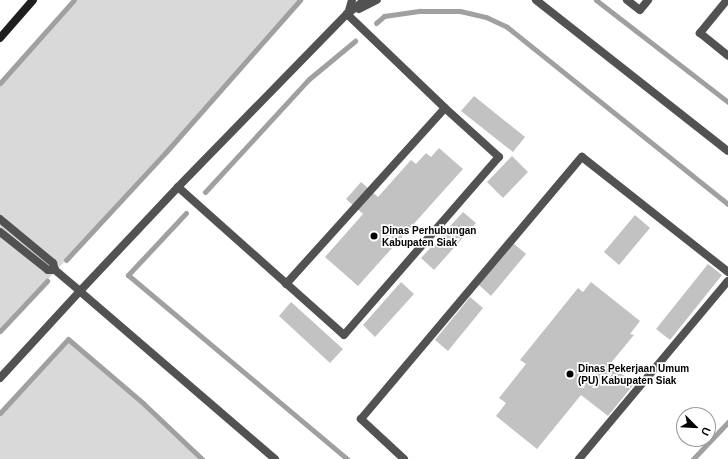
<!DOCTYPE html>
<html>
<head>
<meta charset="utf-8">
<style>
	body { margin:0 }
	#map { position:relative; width:728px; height:459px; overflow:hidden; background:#fff; font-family:Arial,sans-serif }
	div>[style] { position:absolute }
	.green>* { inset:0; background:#d9d9d9 }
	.stream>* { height:5px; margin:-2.5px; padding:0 2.5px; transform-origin:2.5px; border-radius:2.5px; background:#a0a0a0 }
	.building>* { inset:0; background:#c2c2c2 }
	.lane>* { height:8px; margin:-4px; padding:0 4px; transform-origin:4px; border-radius:4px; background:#525252 }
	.street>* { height:8px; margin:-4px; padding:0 4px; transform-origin:4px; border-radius:4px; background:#525252 }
	.secondary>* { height:8px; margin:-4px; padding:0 4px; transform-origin:4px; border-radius:4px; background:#1f1f1f }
	.dots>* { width:11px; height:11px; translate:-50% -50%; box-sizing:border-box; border:2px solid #fff; border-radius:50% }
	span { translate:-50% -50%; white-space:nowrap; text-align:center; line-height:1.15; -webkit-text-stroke:3.5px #fff; paint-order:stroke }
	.poi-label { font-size:10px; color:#000; font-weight:700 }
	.left { translate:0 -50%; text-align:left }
	.north { position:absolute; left:676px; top:407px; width:40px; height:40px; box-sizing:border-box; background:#fff; border:1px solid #999; border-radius:50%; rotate:114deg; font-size:11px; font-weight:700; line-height:16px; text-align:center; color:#000 }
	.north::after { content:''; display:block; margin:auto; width:14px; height:18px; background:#000; clip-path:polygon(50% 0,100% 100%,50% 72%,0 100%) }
</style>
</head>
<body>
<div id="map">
	<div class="green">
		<i style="clip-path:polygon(74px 0,300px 0,166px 152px,0 331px,0 83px)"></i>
		<i style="clip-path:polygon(68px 339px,144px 404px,202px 459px,0 459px,0 413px)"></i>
	</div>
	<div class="stream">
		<i style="left:596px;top:0;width:167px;rotate:37.7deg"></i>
		<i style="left:376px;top:23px;width:11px;rotate:-41deg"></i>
		<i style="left:384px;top:16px;width:37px;rotate:-8deg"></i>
		<i style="left:421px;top:11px;width:39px"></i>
		<i style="left:460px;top:11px;width:27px;rotate:13deg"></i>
		<i style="left:486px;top:17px;width:23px;rotate:25deg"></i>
		<i style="left:507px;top:27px;width:283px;rotate:38.7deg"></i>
		<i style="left:0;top:83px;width:111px;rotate:-48.3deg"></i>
		<i style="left:205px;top:192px;width:154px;rotate:-47.4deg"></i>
		<i style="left:309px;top:79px;width:60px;rotate:-39.6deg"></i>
		<i style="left:186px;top:213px;width:85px;rotate:133.1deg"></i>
		<i style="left:128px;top:275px;width:286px;rotate:40deg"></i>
		<i style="left:66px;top:260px;width:147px;rotate:-47.2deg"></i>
		<i style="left:166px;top:152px;width:203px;rotate:-48.6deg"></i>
		<i style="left:0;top:331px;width:69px;rotate:-46.8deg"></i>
		<i style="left:0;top:413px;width:100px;rotate:-47.4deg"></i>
		<i style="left:68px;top:339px;width:100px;rotate:40.5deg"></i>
		<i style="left:144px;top:404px;width:80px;rotate:43.5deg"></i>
		<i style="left:693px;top:459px;width:51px;rotate:-46.6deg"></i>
	</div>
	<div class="building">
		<i style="clip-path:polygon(474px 96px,525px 137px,513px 152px,461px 111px)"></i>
		<i style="clip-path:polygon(439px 148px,463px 169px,358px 286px,325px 257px,363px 214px,346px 199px,361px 182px,378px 197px,411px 160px,416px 164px,426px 153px,431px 157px)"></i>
		<i style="clip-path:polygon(512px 156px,528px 172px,503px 198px,487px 182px)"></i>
		<i style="clip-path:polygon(463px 212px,476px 223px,434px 270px,421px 258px)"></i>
		<i style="clip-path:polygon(635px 215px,650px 228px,619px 265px,604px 252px)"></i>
		<i style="clip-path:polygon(513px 243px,526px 254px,491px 296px,479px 285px)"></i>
		<i style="clip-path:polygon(708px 264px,722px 275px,670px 340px,656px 329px)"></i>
		<i style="clip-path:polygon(401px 282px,414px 294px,375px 337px,363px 325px)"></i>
		<i style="clip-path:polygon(591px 282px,640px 321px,630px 334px,634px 335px,610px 364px,634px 384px,608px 416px,581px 395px,537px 449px,496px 416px,506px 403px,499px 398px,526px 364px,520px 360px,578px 288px,583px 292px)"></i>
		<i style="clip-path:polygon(470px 297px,483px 308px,448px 351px,435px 340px)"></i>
		<i style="clip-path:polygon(291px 302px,343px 349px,330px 363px,279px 316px)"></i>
	</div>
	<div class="lane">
		<i style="left:627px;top:0;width:16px;rotate:38deg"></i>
		<i style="left:640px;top:10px;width:13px;rotate:-51deg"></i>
		<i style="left:727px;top:0;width:43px;rotate:129.3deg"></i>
		<i style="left:700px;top:33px;width:36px;rotate:39deg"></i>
		<i style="left:178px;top:187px;width:222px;rotate:41.7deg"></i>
		<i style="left:344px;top:335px;width:236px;rotate:-49deg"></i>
		<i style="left:499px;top:157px;width:73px;rotate:-137.8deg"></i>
		<i style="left:445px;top:108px;width:136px;rotate:-136.2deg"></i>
		<i style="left:0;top:219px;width:69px;rotate:39.7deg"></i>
		<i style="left:53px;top:263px;width:7px;rotate:74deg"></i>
		<i style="left:55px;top:270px;width:33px;rotate:40deg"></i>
		<i style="left:0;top:232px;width:61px;rotate:38.4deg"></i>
		<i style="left:48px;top:270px;width:7px"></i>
		<i style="left:286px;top:284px;width:237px;rotate:-47.9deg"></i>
		<i style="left:404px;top:459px;width:59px;rotate:-137.1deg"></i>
		<i style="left:361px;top:419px;width:343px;rotate:-49.9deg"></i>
		<i style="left:582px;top:157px;width:186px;rotate:38.2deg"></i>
		<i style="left:579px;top:459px;width:232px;rotate:-50.1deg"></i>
	</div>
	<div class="street">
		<i style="left:536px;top:0;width:244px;rotate:38.2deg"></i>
		<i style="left:359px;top:9px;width:20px;rotate:-27deg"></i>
		<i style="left:348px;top:14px;width:15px;rotate:-74deg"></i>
		<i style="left:0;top:378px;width:118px;rotate:-47.4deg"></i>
		<i style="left:275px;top:459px;width:257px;rotate:-139.3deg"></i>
		<i style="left:80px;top:291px;width:143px;rotate:-46.7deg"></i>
		<i style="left:178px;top:187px;width:242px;rotate:-45.7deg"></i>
		<i style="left:347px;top:14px;width:23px;rotate:-38deg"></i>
	</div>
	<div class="secondary">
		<i style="left:0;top:38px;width:50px;rotate:-49deg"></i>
	</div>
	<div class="dots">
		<i style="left:374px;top:236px;background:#000"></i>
		<i style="left:570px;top:374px;background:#000"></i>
	</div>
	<div class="poi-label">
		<span class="left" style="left:382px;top:236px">Dinas Perhubungan<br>Kabupaten Siak</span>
		<span class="left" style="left:578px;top:374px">Dinas Pekerjaan Umum<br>(PU) Kabupaten Siak</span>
	</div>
	<div class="north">U</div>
</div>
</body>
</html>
